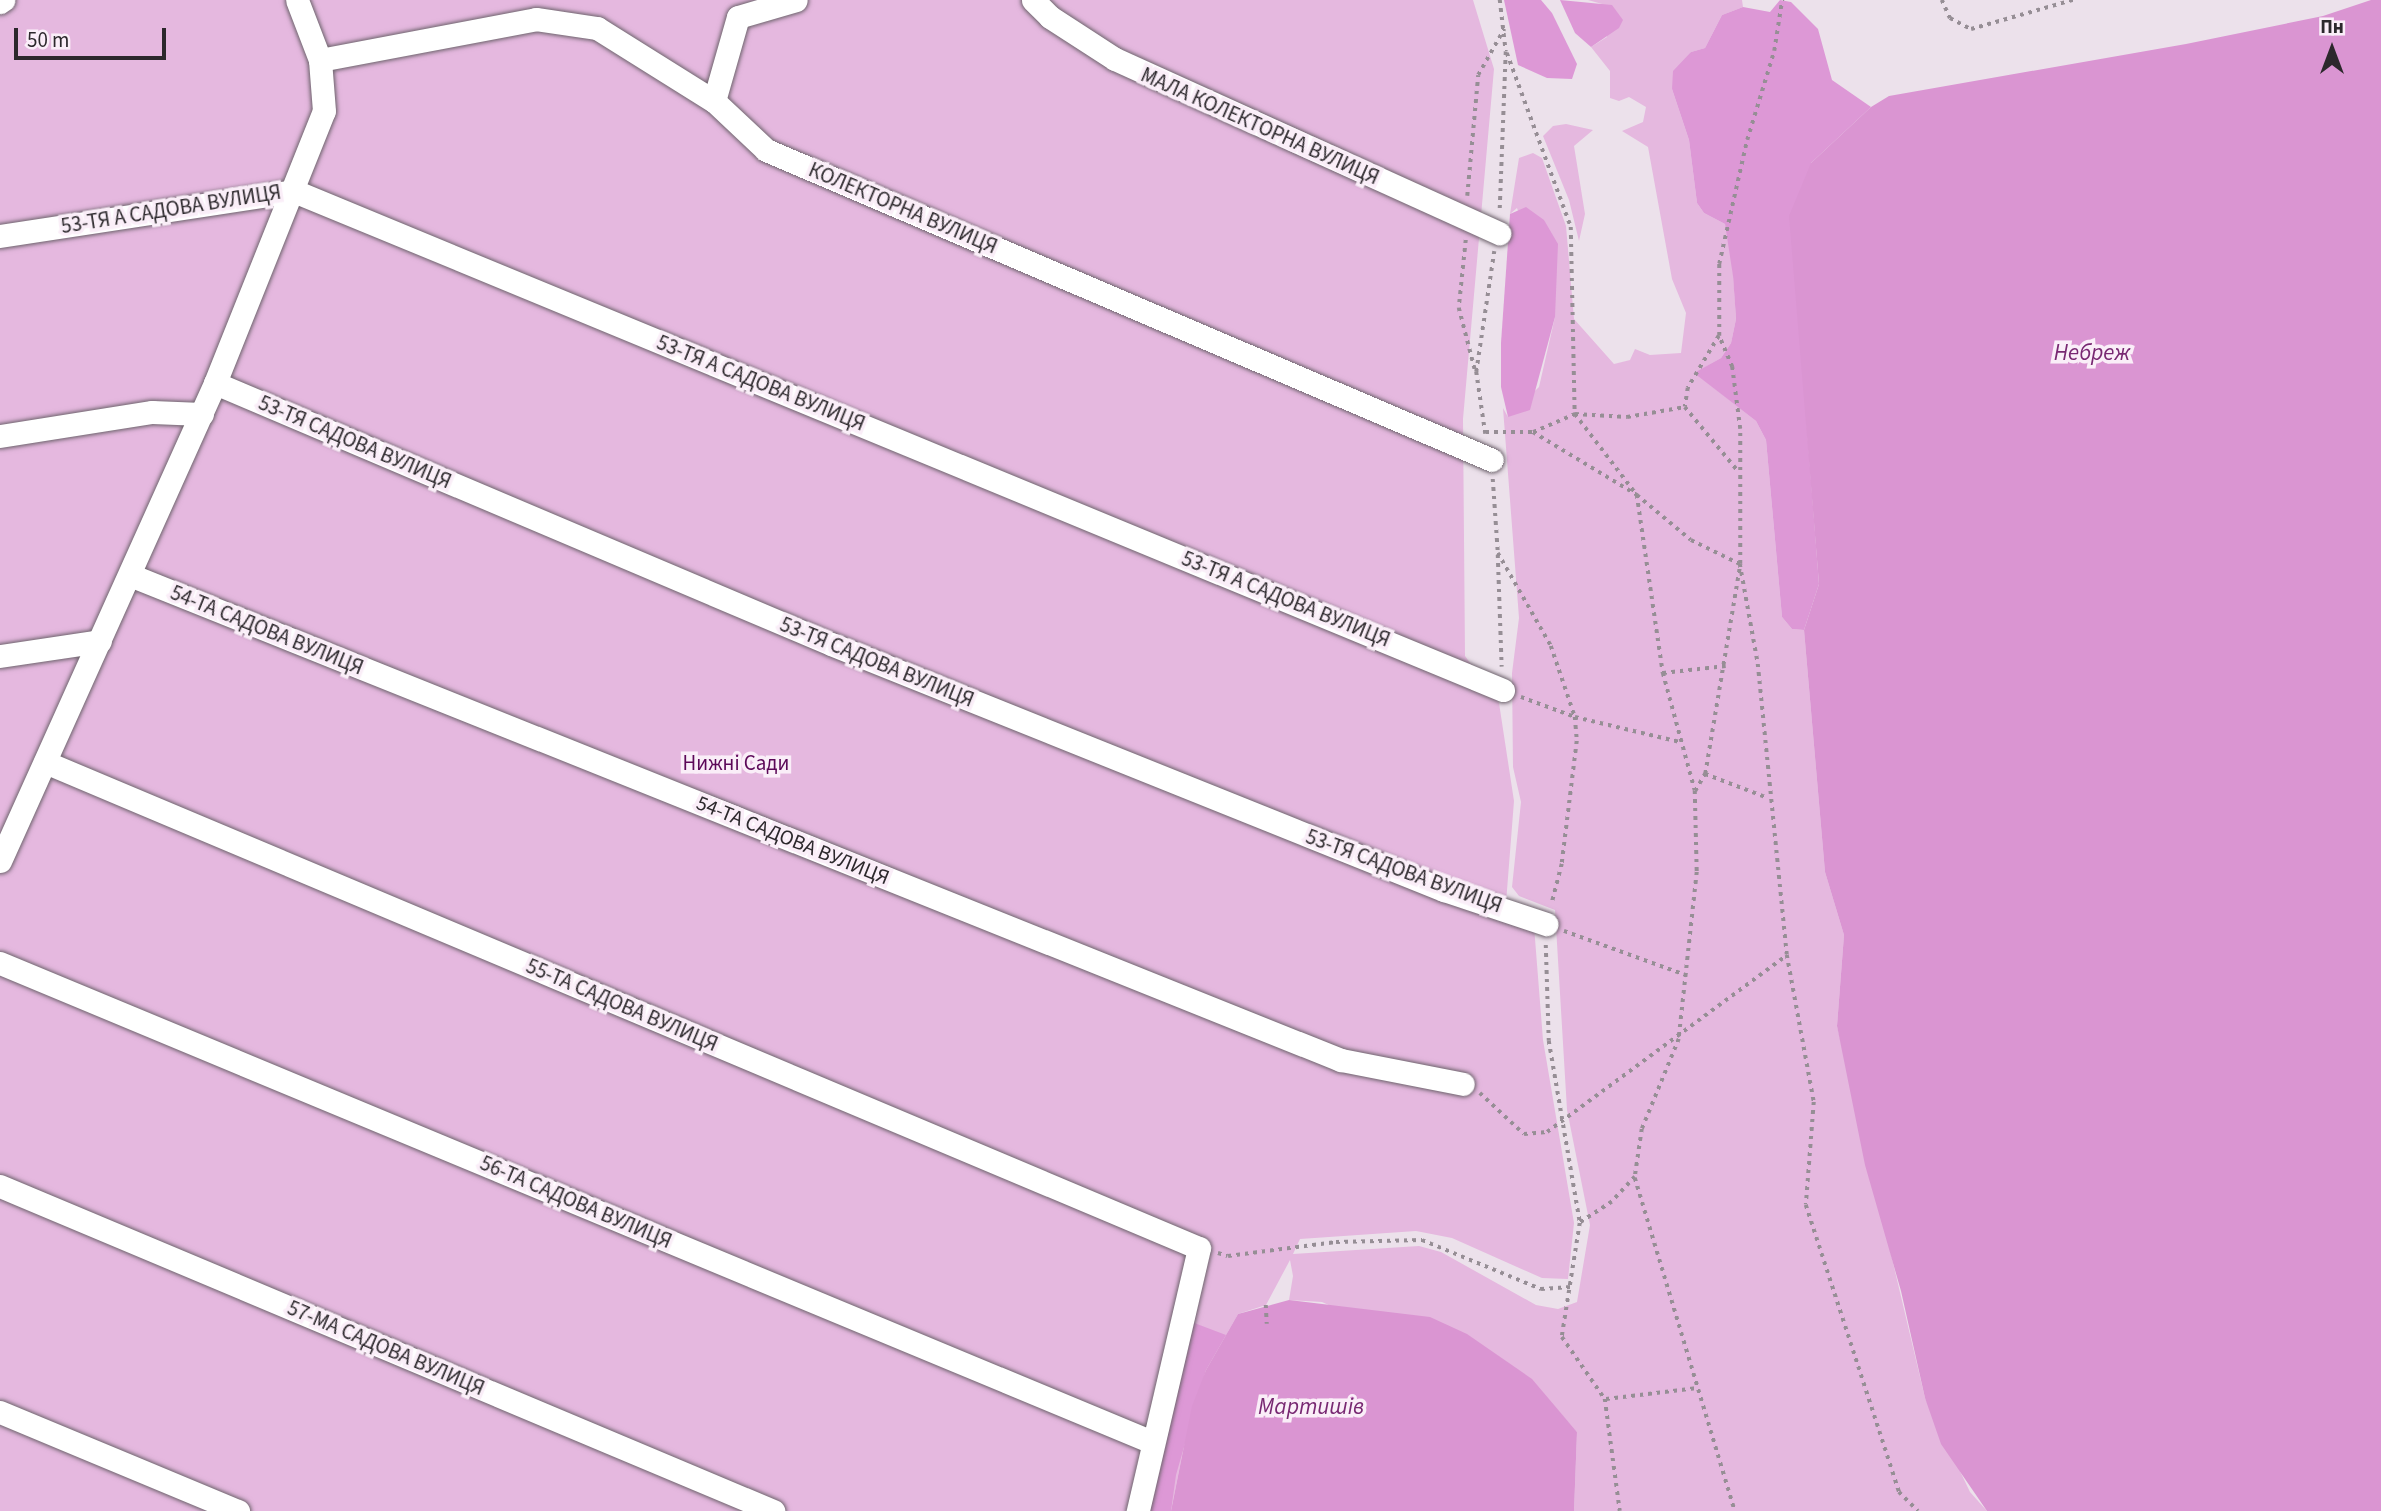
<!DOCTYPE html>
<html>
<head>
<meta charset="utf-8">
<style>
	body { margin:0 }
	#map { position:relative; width:2381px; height:1511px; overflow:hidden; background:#ece1eb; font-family:"Source Sans 3",sans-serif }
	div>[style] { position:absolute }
	.green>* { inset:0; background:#e5b8df }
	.forest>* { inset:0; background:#dd98d6 }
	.water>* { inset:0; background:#da95d2 }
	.path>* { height:3.5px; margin-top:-1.75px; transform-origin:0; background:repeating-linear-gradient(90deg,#968e95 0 3.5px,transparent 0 8.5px) }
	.roads { filter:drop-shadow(0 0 2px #6e646d) drop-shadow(0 0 2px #6e646d) }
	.minor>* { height:23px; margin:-11.5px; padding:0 11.5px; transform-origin:11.5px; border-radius:11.5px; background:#fff }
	span { translate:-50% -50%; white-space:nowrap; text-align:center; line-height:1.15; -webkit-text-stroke:7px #faeef8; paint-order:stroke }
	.street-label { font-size:21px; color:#2c282c }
	.park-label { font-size:21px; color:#5c0858 }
	.water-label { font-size:23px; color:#782872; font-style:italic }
	.north { position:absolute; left:2297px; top:14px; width:70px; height:70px; -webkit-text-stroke:5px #faeef8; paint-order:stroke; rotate:0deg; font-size:19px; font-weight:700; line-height:28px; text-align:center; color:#2c282c }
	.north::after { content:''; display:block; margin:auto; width:24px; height:32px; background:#2c282c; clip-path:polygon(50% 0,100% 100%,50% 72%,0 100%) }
	.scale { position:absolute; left:14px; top:28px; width:152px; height:32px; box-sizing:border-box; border:4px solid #2c282c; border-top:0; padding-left:9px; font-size:21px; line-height:24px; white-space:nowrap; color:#2c282c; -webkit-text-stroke:5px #faeef8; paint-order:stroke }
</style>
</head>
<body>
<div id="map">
	<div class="green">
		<i style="clip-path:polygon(0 0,1473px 0,1494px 69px,1463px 419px,1465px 656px,1499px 703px,1514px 801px,1506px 903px,1534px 926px,1543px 1040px,1574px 1223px,1568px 1279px,1542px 1278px,1452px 1238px,1416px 1231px,1300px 1239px,1293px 1254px,1419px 1246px,1441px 1252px,1536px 1305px,1558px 1309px,1577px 1302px,1590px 1225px,1567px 1110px,1555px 910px,1519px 896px,1512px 887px,1521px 802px,1513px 767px,1512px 673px,1519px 618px,1503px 408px,1508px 417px,1539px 387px,1555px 317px,1517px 208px,1510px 214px,1519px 158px,1533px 153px,1542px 158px,1566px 226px,1574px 319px,1614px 364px,1630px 360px,1635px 349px,1650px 355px,1681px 353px,1686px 313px,1672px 279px,1648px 147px,1622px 131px,1643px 122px,1646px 107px,1629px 97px,1619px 101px,1610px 98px,1610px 71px,1591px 47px,1607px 37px,1602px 4px,1588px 0,1742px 0,1743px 7px,1722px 15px,1705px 48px,1691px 52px,1672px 89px,1689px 140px,1697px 203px,1704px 213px,1725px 224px,1731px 243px,1736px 319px,1731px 343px,1721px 358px,1695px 373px,1756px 421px,1766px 440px,1782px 617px,1792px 629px,1804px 630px,1825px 872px,1844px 935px,1837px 1026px,1925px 1398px,1970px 1492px,1987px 1511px,1574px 1511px,1577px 1432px,1555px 1407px,1322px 1302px,1289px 1300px,1293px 1276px,1290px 1260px,1266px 1305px,1238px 1314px,1206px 1370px,1192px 1406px,1171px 1511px,0 1511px)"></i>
		<i style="clip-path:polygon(1566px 124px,1593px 130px,1574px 146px,1585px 214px,1579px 241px,1569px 200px,1543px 136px,1553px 126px)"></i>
	</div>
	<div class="forest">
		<i style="clip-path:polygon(1504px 0,1541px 0,1552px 13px,1577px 64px,1572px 79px,1547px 78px,1518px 65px)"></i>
		<i style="clip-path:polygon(1560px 0,1612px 5px,1623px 20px,1619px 28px,1591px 47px,1575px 33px)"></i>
		<i style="clip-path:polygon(1780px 0,1791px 2px,1818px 29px,1832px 80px,1871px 107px,1811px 163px,1806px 416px,1819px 584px,1804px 630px,1792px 629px,1782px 617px,1766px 440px,1756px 421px,1694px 373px,1721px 358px,1731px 343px,1736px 319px,1733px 276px,1725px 224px,1704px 213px,1697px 203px,1689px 140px,1672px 89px,1673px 71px,1691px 52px,1705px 48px,1722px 15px,1743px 7px,1770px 12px)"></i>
		<i style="clip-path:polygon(1526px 207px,1544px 220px,1558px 244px,1555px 317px,1530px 410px,1508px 417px,1501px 387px,1501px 343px,1510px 214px)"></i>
		<i style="clip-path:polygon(1189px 1321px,1226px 1335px,1206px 1370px,1176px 1475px,1171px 1511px,1142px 1511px)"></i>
	</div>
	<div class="water">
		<i style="clip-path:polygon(2371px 0,2381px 0,2381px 1511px,1987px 1511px,1941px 1444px,1925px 1398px,1901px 1291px,1865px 1165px,1837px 1026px,1844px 935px,1825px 872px,1804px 630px,1819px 584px,1789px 216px,1811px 163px,1871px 107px,1889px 96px,2186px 44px,2323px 16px)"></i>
		<i style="clip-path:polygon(1289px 1300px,1430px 1317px,1467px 1334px,1532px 1379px,1577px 1432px,1574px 1511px,1171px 1511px,1192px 1406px,1206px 1370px,1238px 1314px)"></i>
	</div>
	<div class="path">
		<i style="left:1500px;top:0;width:52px;rotate:83.4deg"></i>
		<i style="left:1506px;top:52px;width:157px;rotate:92.2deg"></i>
		<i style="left:1942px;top:0;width:20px;rotate:66deg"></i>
		<i style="left:1950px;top:18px;width:24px;rotate:28deg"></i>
		<i style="left:1971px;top:29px;width:106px;rotate:-15.9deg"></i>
		<i style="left:1507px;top:53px;width:185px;rotate:69.8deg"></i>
		<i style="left:1571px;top:227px;width:187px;rotate:88.8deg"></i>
		<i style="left:1575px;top:414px;width:102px;rotate:52.6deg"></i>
		<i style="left:1637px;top:495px;width:180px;rotate:81.7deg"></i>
		<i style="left:1663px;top:673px;width:122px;rotate:74.8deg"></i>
		<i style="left:1695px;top:791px;width:81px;rotate:88.6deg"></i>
		<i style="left:1697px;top:872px;width:168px;rotate:96.2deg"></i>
		<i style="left:1679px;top:1039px;width:97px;rotate:112.3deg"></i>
		<i style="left:1642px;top:1129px;width:49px;rotate:98.3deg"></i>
		<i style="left:1635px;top:1177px;width:34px;rotate:133deg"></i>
		<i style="left:1612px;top:1202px;width:38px;rotate:147deg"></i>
		<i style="left:1467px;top:196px;width:121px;rotate:-84.8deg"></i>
		<i style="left:1478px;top:75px;width:53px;rotate:-60.5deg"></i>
		<i style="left:1466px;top:240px;width:68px;rotate:95.9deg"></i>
		<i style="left:1459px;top:308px;width:64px;rotate:75.5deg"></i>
		<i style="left:1719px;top:336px;width:61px;rotate:120.8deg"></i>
		<i style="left:1688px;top:388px;width:19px;rotate:99deg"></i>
		<i style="left:1685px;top:407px;width:83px;rotate:50.4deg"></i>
		<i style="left:1486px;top:432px;width:47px"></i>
		<i style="left:1533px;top:432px;width:46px;rotate:-23.2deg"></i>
		<i style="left:1575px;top:414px;width:52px;rotate:3.3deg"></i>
		<i style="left:1627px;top:417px;width:59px;rotate:-9.8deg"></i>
		<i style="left:1533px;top:432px;width:122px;rotate:31.2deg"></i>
		<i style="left:1637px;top:495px;width:70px;rotate:39.8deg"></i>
		<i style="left:1691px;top:540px;width:55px;rotate:26.1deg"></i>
		<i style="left:1740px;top:564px;width:102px;rotate:79.8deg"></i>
		<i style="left:1758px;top:664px;width:292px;rotate:84.3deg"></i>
		<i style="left:1787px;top:955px;width:149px;rotate:79.6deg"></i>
		<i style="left:1814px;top:1102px;width:103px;rotate:94.4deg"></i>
		<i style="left:1806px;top:1205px;width:302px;rotate:72deg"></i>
		<i style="left:1899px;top:1492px;width:27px;rotate:45deg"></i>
		<i style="left:1485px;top:434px;width:63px;rotate:-98.3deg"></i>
		<i style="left:1476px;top:372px;width:122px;rotate:-81.5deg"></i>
		<i style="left:1493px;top:479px;width:74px;rotate:86.1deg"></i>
		<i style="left:1498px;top:553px;width:107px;rotate:60.3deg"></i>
		<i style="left:1551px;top:646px;width:75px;rotate:71.3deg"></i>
		<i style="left:1575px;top:717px;width:24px;rotate:85deg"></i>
		<i style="left:1577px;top:741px;width:124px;rotate:97deg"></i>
		<i style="left:1562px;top:864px;width:40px;rotate:104.4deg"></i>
		<i style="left:1498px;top:555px;width:112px;rotate:88deg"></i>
		<i style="left:1663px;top:673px;width:63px;rotate:-6.3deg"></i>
		<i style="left:1521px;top:697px;width:58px;rotate:20.3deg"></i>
		<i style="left:1575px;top:717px;width:108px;rotate:13.4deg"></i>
		<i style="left:1705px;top:774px;width:67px;rotate:20.9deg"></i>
		<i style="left:1695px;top:791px;width:20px;rotate:-60deg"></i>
		<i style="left:1705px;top:774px;width:213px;rotate:-80.5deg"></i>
		<i style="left:1740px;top:564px;width:135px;rotate:-90deg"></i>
		<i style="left:1740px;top:429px;width:63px;rotate:-97.4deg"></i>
		<i style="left:1732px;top:367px;width:34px;rotate:-113deg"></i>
		<i style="left:1719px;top:336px;width:72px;rotate:-90deg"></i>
		<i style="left:1719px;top:264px;width:127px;rotate:-77.3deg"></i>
		<i style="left:1747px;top:140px;width:93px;rotate:-73.1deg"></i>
		<i style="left:1774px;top:51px;width:52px;rotate:-81.1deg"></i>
		<i style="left:1564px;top:931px;width:132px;rotate:19.9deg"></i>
		<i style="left:1546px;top:945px;width:96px;rotate:88.2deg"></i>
		<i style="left:1549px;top:1041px;width:185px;rotate:80.3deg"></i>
		<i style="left:1580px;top:1223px;width:115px;rotate:99deg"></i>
		<i style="left:1562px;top:1337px;width:75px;rotate:55.3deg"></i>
		<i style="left:1605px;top:1399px;width:113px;rotate:82.4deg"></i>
		<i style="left:1480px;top:1093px;width:60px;rotate:43deg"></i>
		<i style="left:1524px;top:1134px;width:23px;rotate:-5deg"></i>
		<i style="left:1547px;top:1132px;width:298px;rotate:-36.4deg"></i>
		<i style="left:1635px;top:1178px;width:348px;rotate:73.3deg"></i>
		<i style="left:1218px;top:1253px;width:10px;rotate:17deg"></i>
		<i style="left:1228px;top:1256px;width:109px;rotate:-7.4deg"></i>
		<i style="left:1336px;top:1242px;width:86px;rotate:-1.3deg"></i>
		<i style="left:1422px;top:1240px;width:129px;rotate:22.4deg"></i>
		<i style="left:1541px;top:1289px;width:30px;rotate:-4deg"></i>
		<i style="left:1266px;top:1305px;width:19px;rotate:87deg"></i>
		<i style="left:1606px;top:1399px;width:92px;rotate:-6.9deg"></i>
	</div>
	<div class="roads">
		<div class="minor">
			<i style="left:1033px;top:0;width:24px;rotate:45deg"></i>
			<i style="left:1050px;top:17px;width:77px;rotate:32.9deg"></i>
			<i style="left:1115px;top:59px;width:422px;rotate:24.4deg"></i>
			<i style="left:0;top:2px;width:4px;rotate:-34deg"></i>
			<i style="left:320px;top:60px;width:220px;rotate:-10.7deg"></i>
			<i style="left:536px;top:19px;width:62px;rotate:8.4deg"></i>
			<i style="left:597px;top:28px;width:138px;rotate:32deg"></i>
			<i style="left:714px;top:101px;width:71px;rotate:43.3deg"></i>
			<i style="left:766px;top:150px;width:789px;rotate:23.12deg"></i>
			<i style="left:714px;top:101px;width:87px;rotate:-74.1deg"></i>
			<i style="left:738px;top:17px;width:60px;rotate:-16.3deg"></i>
			<i style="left:0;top:236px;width:297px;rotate:-8.7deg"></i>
			<i style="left:294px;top:191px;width:1308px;rotate:22.43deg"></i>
			<i style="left:215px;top:383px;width:669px;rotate:22.96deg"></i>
			<i style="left:831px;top:644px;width:661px;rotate:21.87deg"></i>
			<i style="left:1444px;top:890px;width:108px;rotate:18.4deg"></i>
			<i style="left:0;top:436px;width:154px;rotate:-9deg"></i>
			<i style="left:152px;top:412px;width:50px;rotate:2.3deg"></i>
			<i style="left:130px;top:575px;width:1305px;rotate:21.83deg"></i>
			<i style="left:1341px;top:1060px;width:124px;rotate:11.1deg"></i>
			<i style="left:0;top:656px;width:101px;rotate:-8.5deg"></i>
			<i style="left:45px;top:762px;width:1252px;rotate:22.84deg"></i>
			<i style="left:1199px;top:1248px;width:270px;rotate:103.1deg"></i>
			<i style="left:0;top:861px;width:524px;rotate:-65.78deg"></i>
			<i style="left:215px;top:383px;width:293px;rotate:-68.2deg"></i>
			<i style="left:324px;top:111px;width:51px;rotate:-94.5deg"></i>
			<i style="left:320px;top:60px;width:64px;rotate:-111deg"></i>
			<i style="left:0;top:963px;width:1248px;rotate:22.58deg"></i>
			<i style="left:0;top:1186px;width:839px;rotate:22.8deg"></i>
			<i style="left:0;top:1412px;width:258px;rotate:22.6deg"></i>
		</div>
	</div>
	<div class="street-label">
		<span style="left:1260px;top:126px;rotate:24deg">МАЛА КОЛЕКТОРНА ВУЛИЦЯ</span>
		<span style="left:903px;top:208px;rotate:23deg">КОЛЕКТОРНА ВУЛИЦЯ</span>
		<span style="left:171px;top:209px;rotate:-9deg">53-ТЯ А САДОВА ВУЛИЦЯ</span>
		<span style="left:761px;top:383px;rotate:22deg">53-ТЯ А САДОВА ВУЛИЦЯ</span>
		<span style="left:355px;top:442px;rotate:23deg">53-ТЯ САДОВА ВУЛИЦЯ</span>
		<span style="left:1286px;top:599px;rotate:22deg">53-ТЯ А САДОВА ВУЛИЦЯ</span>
		<span style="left:267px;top:630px;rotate:22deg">54-ТА САДОВА ВУЛИЦЯ</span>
		<span style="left:877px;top:662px;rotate:22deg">53-ТЯ САДОВА ВУЛИЦЯ</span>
		<span style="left:793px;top:840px;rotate:22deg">54-ТА САДОВА ВУЛИЦЯ</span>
		<span style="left:1404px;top:871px;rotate:20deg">53-ТЯ САДОВА ВУЛИЦЯ</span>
		<span style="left:622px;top:1005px;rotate:23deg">55-ТА САДОВА ВУЛИЦЯ</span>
		<span style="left:576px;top:1202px;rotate:23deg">56-ТА САДОВА ВУЛИЦЯ</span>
		<span style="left:386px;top:1348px;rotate:23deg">57-МА САДОВА ВУЛИЦЯ</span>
	</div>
	<div class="park-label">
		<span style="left:736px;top:763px">Нижні Сади</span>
	</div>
	<div class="water-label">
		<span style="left:2092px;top:353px">Небреж</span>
		<span style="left:1311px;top:1407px">Мартишів</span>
	</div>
	<div class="north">Пн</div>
	<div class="scale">50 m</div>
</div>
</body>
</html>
